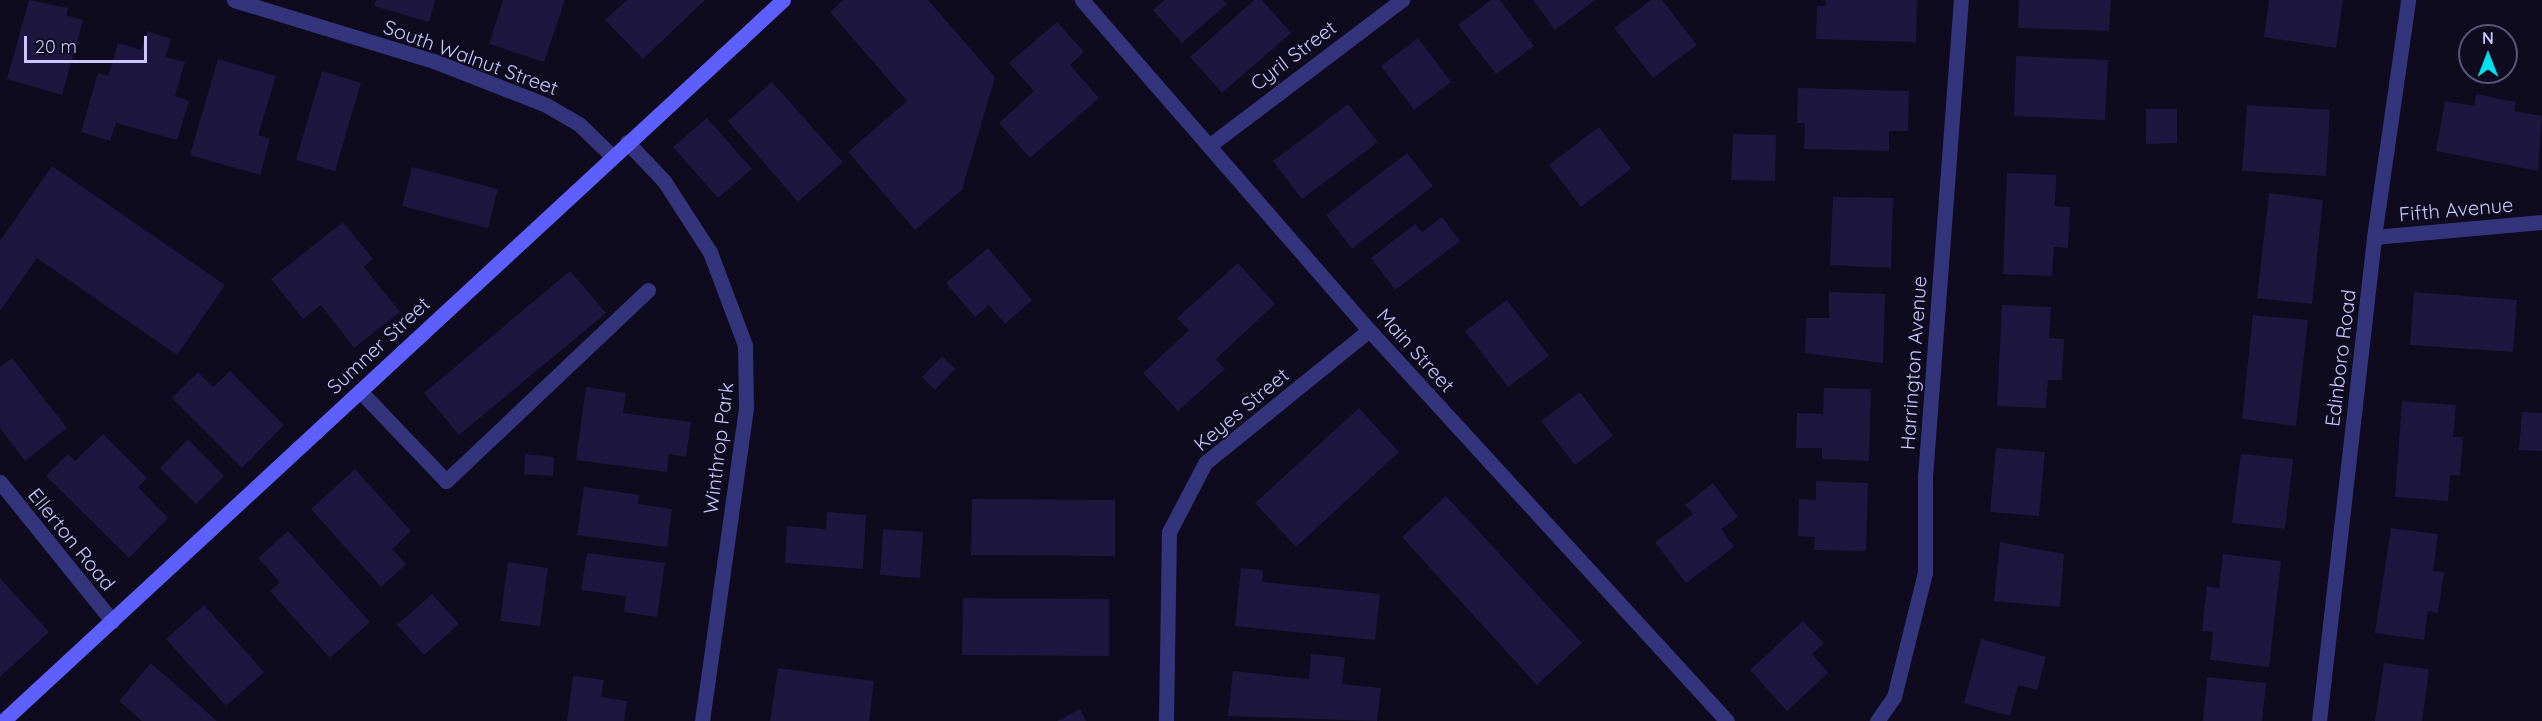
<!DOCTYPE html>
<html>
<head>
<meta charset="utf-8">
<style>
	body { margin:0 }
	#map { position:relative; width:2542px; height:721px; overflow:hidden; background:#0d0b1d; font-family:Quicksand,sans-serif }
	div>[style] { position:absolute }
	.building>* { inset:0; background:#1d163e }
	.lane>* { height:15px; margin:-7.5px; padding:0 7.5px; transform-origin:7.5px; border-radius:7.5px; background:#34347d }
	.street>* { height:15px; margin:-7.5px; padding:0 7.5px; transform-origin:7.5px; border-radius:7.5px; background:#34347d }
	.secondary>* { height:15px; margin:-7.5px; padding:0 7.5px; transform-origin:7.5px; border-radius:7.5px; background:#5d5fff }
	span { translate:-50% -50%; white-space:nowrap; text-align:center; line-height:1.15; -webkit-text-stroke:4.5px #0d0b1d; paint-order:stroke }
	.street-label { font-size:20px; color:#cbc6ff }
	.north { position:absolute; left:2458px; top:24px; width:60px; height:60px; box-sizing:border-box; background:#0d0b1d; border:2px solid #595677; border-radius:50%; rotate:0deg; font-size:16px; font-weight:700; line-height:24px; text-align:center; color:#cbc6ff }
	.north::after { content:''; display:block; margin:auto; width:21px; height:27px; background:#00e2f1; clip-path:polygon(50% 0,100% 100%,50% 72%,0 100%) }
	.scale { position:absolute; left:24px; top:36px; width:123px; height:27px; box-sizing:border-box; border:3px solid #cbc6ff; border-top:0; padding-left:8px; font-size:18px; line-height:21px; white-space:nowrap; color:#cbc6ff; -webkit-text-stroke:4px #0d0b1d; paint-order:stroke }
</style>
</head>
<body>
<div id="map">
	<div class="building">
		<i style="clip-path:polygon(29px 0,68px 8px,66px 15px,83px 20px,62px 95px,7px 79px)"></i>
		<i style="clip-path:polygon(376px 0,435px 0,429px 22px,374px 6px)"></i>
		<i style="clip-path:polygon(503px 0,565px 0,544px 62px,489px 44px)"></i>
		<i style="clip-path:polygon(627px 0,705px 0,643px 59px,605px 20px)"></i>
		<i style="clip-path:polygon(843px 0,928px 0,995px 77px,962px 190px,915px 230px,848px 152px,907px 101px,830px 12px)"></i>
		<i style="clip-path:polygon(1165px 0,1223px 0,1227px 4px,1182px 43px,1153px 10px)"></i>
		<i style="clip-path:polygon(1254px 0,1262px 0,1291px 33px,1222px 93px,1190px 57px)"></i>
		<i style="clip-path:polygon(1491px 0,1500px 0,1534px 46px,1496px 74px,1458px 25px)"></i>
		<i style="clip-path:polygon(1533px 0,1595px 0,1555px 30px)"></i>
		<i style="clip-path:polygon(1651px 0,1662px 0,1697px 45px,1653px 78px,1614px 28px)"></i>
		<i style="clip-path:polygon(1826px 0,1917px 0,1916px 42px,1816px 39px,1817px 6px,1826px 6px)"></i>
		<i style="clip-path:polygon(2019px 0,2111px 0,2109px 31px,2018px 28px)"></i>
		<i style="clip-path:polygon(2269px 0,2343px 0,2336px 48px,2264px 37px)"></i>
		<i style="clip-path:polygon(1057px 22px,1084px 52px,1070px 65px,1099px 98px,1030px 158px,999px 123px,1034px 91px,1009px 63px)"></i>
		<i style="clip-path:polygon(147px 31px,171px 39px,165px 57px,185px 62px,175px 96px,189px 101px,177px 140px,116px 123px,110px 141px,81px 132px,98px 73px,108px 76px,118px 43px,141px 50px)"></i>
		<i style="clip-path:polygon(1418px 38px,1451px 82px,1414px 110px,1381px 66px)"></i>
		<i style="clip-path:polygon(2016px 56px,2108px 60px,2105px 120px,2014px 116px)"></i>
		<i style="clip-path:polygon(218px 59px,276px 76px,258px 135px,270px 139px,260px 175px,190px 155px)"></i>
		<i style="clip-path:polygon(322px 71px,361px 83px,335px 171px,296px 160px)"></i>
		<i style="clip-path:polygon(772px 82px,843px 162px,798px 202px,728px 121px)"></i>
		<i style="clip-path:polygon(1798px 88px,1909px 91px,1908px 131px,1889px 131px,1889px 151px,1804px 149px,1805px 123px,1797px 123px)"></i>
		<i style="clip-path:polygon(2476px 94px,2516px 102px,2514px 111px,2542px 116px,2538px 171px,2436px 151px,2445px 101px,2474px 106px)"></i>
		<i style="clip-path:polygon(1348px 104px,1378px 142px,1302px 199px,1273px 161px)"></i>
		<i style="clip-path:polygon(2247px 105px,2330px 110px,2326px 176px,2242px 171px)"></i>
		<i style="clip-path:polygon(2146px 109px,2177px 109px,2177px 143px,2146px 144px)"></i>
		<i style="clip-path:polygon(707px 118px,752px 169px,718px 198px,673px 147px)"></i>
		<i style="clip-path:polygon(1599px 127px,1631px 169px,1581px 207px,1549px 165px)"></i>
		<i style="clip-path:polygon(1733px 134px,1776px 135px,1775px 181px,1731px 180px)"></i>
		<i style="clip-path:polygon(1407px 153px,1433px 186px,1352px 249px,1326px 215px)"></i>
		<i style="clip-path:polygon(52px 166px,225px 285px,177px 355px,37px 258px,0 311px,0 241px)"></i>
		<i style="clip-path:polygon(412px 167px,498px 189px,488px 228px,402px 206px)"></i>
		<i style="clip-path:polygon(2007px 173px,2056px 175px,2055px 206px,2070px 207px,2068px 248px,2054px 247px,2052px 276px,2003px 274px)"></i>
		<i style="clip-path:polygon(2269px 193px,2323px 200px,2312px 304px,2257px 298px)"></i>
		<i style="clip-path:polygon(1833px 197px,1893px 198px,1891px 268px,1830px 265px)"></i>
		<i style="clip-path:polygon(1442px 217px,1460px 241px,1395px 290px,1371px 258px,1415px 224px,1422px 232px)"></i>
		<i style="clip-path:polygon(343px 222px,373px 259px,364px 267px,400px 312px,354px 348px,321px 305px,303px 319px,271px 279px)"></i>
		<i style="clip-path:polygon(988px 248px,1032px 300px,1005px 324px,989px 305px,975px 317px,946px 283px)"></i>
		<i style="clip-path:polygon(1238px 263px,1275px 304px,1216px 359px,1225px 369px,1178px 411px,1143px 373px,1189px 330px,1177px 318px)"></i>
		<i style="clip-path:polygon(570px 271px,606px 313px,459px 435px,424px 393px)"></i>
		<i style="clip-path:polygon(1829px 292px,1885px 294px,1883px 363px,1805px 353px,1806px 318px,1829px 318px)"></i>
		<i style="clip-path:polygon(2414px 292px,2517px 300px,2513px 352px,2410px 345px)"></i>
		<i style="clip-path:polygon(1507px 300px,1549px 356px,1508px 387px,1465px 331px)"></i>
		<i style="clip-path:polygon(2002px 305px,2051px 307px,2049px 338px,2064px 339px,2062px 380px,2048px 380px,2046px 408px,1997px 406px)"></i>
		<i style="clip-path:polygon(2253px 315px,2308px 320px,2296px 426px,2242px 419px)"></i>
		<i style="clip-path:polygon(942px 356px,955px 369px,935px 390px,922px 377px)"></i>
		<i style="clip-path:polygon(12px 358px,67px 428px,25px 461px,0 428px,0 367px)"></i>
		<i style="clip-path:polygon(230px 371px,284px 425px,242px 468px,172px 398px,198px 372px,213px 387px)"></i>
		<i style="clip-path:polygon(586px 387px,626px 393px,623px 413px,691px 422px,686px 457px,669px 454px,667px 472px,576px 460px)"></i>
		<i style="clip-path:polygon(1824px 388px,1871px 389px,1869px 461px,1822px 459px,1822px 448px,1796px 448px,1797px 413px,1823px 414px)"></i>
		<i style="clip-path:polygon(1580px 392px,1613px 436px,1575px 465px,1541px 421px)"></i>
		<i style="clip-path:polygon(2402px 401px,2456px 405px,2453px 437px,2463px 437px,2460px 476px,2450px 475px,2448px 501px,2395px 497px)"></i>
		<i style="clip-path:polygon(1359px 408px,1399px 452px,1296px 547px,1255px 503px)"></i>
		<i style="clip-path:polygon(2522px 412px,2542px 413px,2542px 451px,2519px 450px)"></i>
		<i style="clip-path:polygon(103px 434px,147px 478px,138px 487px,168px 518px,129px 558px,46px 476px,68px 454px,75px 461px)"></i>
		<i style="clip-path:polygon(188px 439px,224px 476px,196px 504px,160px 468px)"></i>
		<i style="clip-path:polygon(1996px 448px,2045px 452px,2039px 516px,1990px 512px)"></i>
		<i style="clip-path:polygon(525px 454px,554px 457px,553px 476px,524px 474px)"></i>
		<i style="clip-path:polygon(2241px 454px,2293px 459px,2285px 529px,2232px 523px)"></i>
		<i style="clip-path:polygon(355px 469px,411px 531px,392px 549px,406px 564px,381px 587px,311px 509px)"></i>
		<i style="clip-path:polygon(1816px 481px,1868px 483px,1866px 551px,1814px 550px,1815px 537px,1798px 536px,1799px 499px,1816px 500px)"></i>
		<i style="clip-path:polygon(1713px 483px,1738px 517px,1721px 529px,1734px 547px,1686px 583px,1655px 542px,1693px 514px,1685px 505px)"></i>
		<i style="clip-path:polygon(584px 487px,639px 495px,638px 504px,672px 509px,667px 547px,577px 535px)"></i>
		<i style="clip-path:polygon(1446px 496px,1582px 643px,1537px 685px,1402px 537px)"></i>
		<i style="clip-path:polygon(972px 499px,1115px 500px,1115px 556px,971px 555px)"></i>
		<i style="clip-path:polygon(827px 512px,866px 515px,863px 569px,785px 563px,787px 526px,826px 529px)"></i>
		<i style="clip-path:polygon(2391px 528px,2438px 534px,2433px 571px,2444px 572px,2438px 613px,2428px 611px,2424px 640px,2375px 633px)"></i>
		<i style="clip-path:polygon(883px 529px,923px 532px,920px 578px,880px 575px)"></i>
		<i style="clip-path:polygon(288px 531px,370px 622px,330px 658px,270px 591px,280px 582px,258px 558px)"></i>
		<i style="clip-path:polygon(2000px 542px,2064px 554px,2060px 607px,1994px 601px)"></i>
		<i style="clip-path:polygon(587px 553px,665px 563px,657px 617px,624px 612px,626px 596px,581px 590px)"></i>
		<i style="clip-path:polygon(2223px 554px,2281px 561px,2269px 667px,2210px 660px,2213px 632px,2202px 631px,2207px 586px,2219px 588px)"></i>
		<i style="clip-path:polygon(508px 562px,548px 568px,540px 626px,500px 621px)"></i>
		<i style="clip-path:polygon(1241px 568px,1263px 570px,1262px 582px,1380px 594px,1375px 640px,1235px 626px)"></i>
		<i style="clip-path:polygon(0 578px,49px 632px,0 677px)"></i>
		<i style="clip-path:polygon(432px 594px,459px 624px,424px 655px,397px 625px)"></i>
		<i style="clip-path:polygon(963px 598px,1109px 599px,1109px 656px,962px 655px)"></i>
		<i style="clip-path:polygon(204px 605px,264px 672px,226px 706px,166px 639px)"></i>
		<i style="clip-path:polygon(1803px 621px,1824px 643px,1812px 654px,1828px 673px,1787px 711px,1750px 670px)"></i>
		<i style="clip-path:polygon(1981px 639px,2046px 657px,2037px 690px,2018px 685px,2010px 716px,1964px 703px)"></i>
		<i style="clip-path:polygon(1311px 654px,1345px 657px,1342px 684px,1381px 688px,1377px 721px,1228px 716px,1233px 671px,1309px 679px)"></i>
		<i style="clip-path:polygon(151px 663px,217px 721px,142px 721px,119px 701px)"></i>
		<i style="clip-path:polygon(2384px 663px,2429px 669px,2422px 721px,2375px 721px)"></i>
		<i style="clip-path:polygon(778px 668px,874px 681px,869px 721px,770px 721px)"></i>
		<i style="clip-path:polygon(573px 676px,604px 680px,601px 697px,627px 701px,624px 721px,567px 721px)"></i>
		<i style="clip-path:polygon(2207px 677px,2266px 683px,2262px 721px,2203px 721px)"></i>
		<i style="clip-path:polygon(1080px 709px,1086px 721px,1057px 721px)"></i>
	</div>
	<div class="lane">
		<i style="left:360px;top:391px;width:124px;rotate:46.3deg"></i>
		<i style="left:446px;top:481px;width:278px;rotate:-43.4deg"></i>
	</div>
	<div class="street">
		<i style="left:234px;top:0;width:209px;rotate:17deg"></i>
		<i style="left:434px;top:61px;width:120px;rotate:21.4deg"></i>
		<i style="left:546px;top:105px;width:39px;rotate:30deg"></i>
		<i style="left:580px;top:125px;width:45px;rotate:44.1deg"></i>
		<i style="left:1082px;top:0;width:437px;rotate:49deg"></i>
		<i style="left:1369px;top:330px;width:530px;rotate:47.52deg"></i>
		<i style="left:627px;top:142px;width:54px;rotate:46.5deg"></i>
		<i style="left:664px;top:181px;width:85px;rotate:57.1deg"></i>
		<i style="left:710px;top:252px;width:99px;rotate:69.4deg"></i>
		<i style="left:745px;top:345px;width:63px;rotate:89.1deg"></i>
		<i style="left:746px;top:408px;width:316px;rotate:98deg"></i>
		<i style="left:1210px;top:145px;width:241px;rotate:-37.1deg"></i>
		<i style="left:2374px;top:237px;width:169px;rotate:-5.1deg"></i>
		<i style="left:0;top:482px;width:179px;rotate:51.1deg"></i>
		<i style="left:1166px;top:721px;width:189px;rotate:-89.1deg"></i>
		<i style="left:1169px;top:532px;width:78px;rotate:-62.4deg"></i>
		<i style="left:1205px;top:463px;width:211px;rotate:-39deg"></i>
		<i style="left:1877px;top:721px;width:29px;rotate:-55deg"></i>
		<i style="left:1894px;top:697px;width:128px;rotate:-76deg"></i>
		<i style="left:1925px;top:573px;width:96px;rotate:-90deg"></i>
		<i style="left:1925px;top:477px;width:478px;rotate:-85.7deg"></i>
		<i style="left:2319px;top:721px;width:487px;rotate:-83.5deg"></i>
		<i style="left:2374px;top:237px;width:239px;rotate:-81.8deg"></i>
	</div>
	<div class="secondary">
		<i style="left:3px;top:721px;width:1062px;rotate:-42.75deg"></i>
	</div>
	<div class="street-label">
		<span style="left:1293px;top:55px;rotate:-37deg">Cyril Street</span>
		<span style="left:471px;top:57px;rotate:20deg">South Walnut Street</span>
		<span style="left:2456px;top:209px;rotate:-5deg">Fifth Avenue</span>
		<span style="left:378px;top:345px;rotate:-43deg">Sumner Street</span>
		<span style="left:1416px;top:350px;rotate:48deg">Main Street</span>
		<span style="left:2340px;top:358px;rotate:-83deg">Edinboro Road</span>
		<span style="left:1913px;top:363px;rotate:-86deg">Harrington Avenue</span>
		<span style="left:1241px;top:409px;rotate:-40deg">Keyes Street</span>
		<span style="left:718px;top:448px;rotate:-83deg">Winthrop Park</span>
		<span style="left:72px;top:539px;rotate:51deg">Ellerton Road</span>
	</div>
	<div class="north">N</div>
	<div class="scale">20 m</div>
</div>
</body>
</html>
